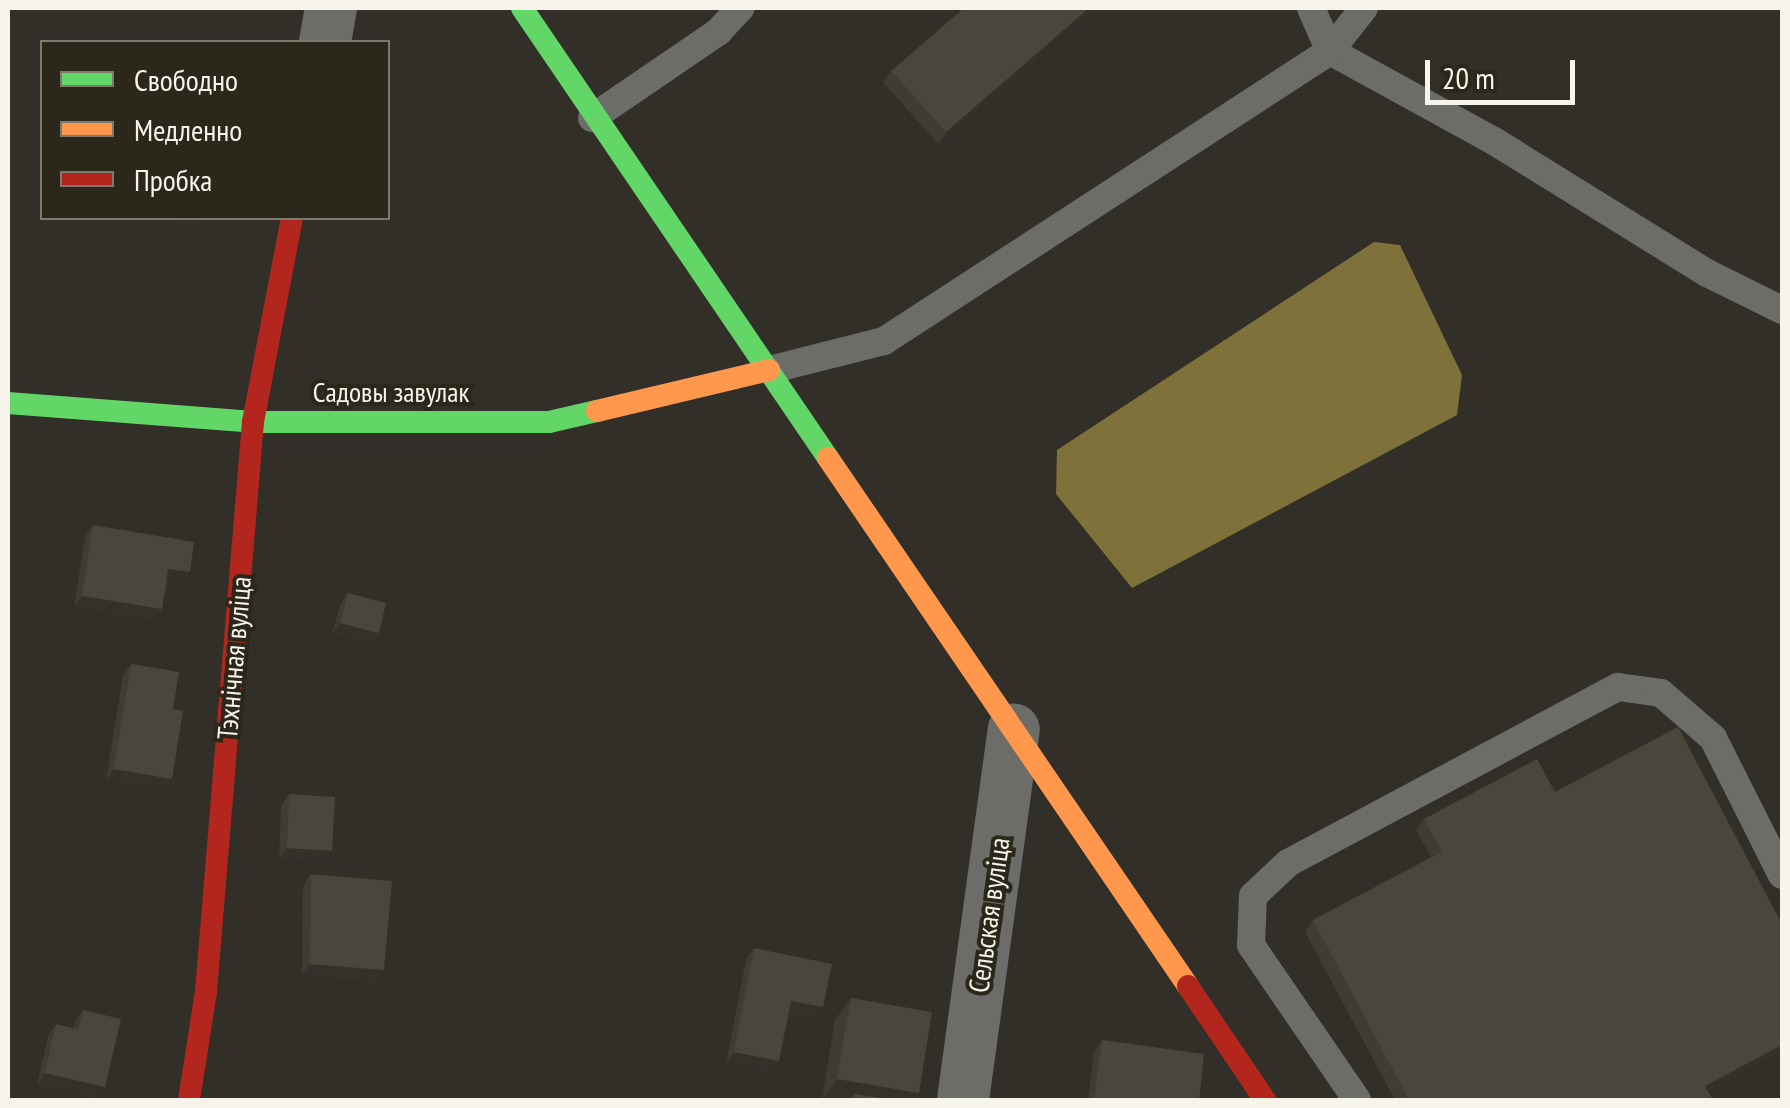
<!DOCTYPE html>
<html>
<head>
<meta charset="utf-8">
<style>
	body { margin:0 }
	#map { position:relative; width:1790px; height:1108px; overflow:hidden; background:#312f28; font-family:"PT Sans Narrow",sans-serif }
	div>[style] { position:absolute }
	.water>* { inset:0; background:#7f713a }
	.lane>* { height:28px; margin:-14px; padding:0 14px; transform-origin:14px; border-radius:14px; background:#6c6c69 }
	.street>* { height:52px; margin:-26px; padding:0 26px; transform-origin:26px; border-radius:26px; background:#6c6c69 }
	.fast>* { height:22px; margin:-11px; padding:0 11px; transform-origin:11px; border-radius:11px; background:#63d668 }
	.slow>* { height:22px; margin:-11px; padding:0 11px; transform-origin:11px; border-radius:11px; background:#ff974d }
	.jam>* { height:22px; margin:-11px; padding:0 11px; transform-origin:11px; border-radius:11px; background:#b3261e }
	.wall>* { inset:0; background:#3f3c33 }
	.shaded-wall>* { inset:0; background:#333129 }
	.building>* { inset:0; background:#49463b }
	span { translate:-50% -50%; white-space:nowrap; text-align:center; line-height:1.15; -webkit-text-stroke:8px #2b271a; paint-order:stroke }
	.street-label { font-size:28px; color:#f6f4eb }
	.frame { position:absolute; inset:0; border:10px solid #f6f4eb; pointer-events:none }
	.legend { position:absolute; left:40px; top:40px; width:350px; height:180px; box-sizing:border-box; background:#2b271a; border:2px solid #7c796e; margin:0; padding:12px 18px; list-style:none; font-size:30px; color:#f6f4eb }
	.legend li { display:flex; align-items:center; gap:20px; height:50px }
	.legend b { width:50px; border:2px solid #7c796e }
	.scale { position:absolute; left:1425px; top:60px; width:150px; height:45px; box-sizing:border-box; border:5px solid #f6f4eb; border-top:0; padding-left:12px; font-size:30px; line-height:35px; white-space:nowrap; color:#f6f4eb; -webkit-text-stroke:8px #2b271a; paint-order:stroke }
</style>
</head>
<body>
<div id="map">
	<div class="water">
		<i style="clip-path:polygon(1374px 242px,1400px 245px,1462px 375px,1457px 415px,1132px 588px,1056px 494px,1057px 450px)"></i>
	</div>
	<div class="lane">
		<i style="left:1311px;top:8px;width:47px;rotate:66.2deg"></i>
		<i style="left:1330px;top:51px;width:187px;rotate:28.8deg"></i>
		<i style="left:1494px;top:141px;width:251px;rotate:31.8deg"></i>
		<i style="left:1707px;top:273px;width:84px;rotate:26.3deg"></i>
		<i style="left:592px;top:118px;width:153px;rotate:-34.3deg"></i>
		<i style="left:718px;top:32px;width:33px;rotate:-47deg"></i>
		<i style="left:769px;top:370px;width:119px;rotate:-14.2deg"></i>
		<i style="left:884px;top:341px;width:532px;rotate:-33.03deg"></i>
		<i style="left:1330px;top:51px;width:55px;rotate:-51.7deg"></i>
		<i style="left:1357px;top:1100px;width:188px;rotate:-124.4deg"></i>
		<i style="left:1251px;top:945px;width:49px;rotate:-87.7deg"></i>
		<i style="left:1253px;top:896px;width:48px;rotate:-43.3deg"></i>
		<i style="left:1288px;top:863px;width:374px;rotate:-28.1deg"></i>
		<i style="left:1618px;top:687px;width:43px;rotate:7.9deg"></i>
		<i style="left:1661px;top:693px;width:69px;rotate:40.9deg"></i>
		<i style="left:1713px;top:738px;width:153px;rotate:63.3deg"></i>
	</div>
	<div class="street">
		<i style="left:325px;top:42px;width:35px;rotate:-80deg"></i>
		<i style="left:963px;top:1100px;width:374px;rotate:-82.2deg"></i>
	</div>
	<div class="fast">
		<i style="left:522px;top:8px;width:544px;rotate:55.78deg"></i>
		<i style="left:8px;top:403px;width:246px;rotate:4.4deg"></i>
		<i style="left:253px;top:422px;width:296px"></i>
		<i style="left:549px;top:422px;width:49px;rotate:-12.9deg"></i>
	</div>
	<div class="slow">
		<i style="left:597px;top:411px;width:177px;rotate:-13.4deg"></i>
		<i style="left:828px;top:458px;width:639px;rotate:55.71deg"></i>
	</div>
	<div class="jam">
		<i style="left:1188px;top:986px;width:138px;rotate:56deg"></i>
		<i style="left:189px;top:1100px;width:110px;rotate:-81.1deg"></i>
		<i style="left:206px;top:991px;width:571px;rotate:-85.28deg"></i>
		<i style="left:253px;top:422px;width:208px;rotate:-79.2deg"></i>
	</div>
	<div class="wall">
		<i style="clip-path:polygon(1094px 8px,938px 144px,883px 82px,891px 71px)"></i>
		<i style="clip-path:polygon(93px 525px,182px 583px,167px 581px,162px 609px,154px 620px,74px 607px,85px 537px)"></i>
		<i style="clip-path:polygon(348px 593px,379px 633px,371px 644px,332px 634px,340px 605px)"></i>
		<i style="clip-path:polygon(131px 664px,173px 709px,164px 790px,106px 780px,123px 675px)"></i>
		<i style="clip-path:polygon(289px 794px,324px 862px,279px 860px,281px 806px)"></i>
		<i style="clip-path:polygon(1424px 819px,1708px 1091px,1713px 1100px,1395px 1100px,1305px 932px,1313px 920px,1431px 857px,1416px 830px)"></i>
		<i style="clip-path:polygon(311px 874px,376px 982px,302px 975px,303px 886px)"></i>
		<i style="clip-path:polygon(754px 948px,823px 1007px,815px 1019px,788px 1014px,771px 1072px,726px 1064px,746px 959px)"></i>
		<i style="clip-path:polygon(851px 998px,919px 1093px,914px 1100px,822px 1100px,835px 1020px)"></i>
		<i style="clip-path:polygon(83px 1010px,105px 1087px,97px 1099px,37px 1085px,48px 1036px,56px 1024px,73px 1028px,75px 1022px)"></i>
		<i style="clip-path:polygon(1102px 1040px,1199px 1100px,1088px 1100px,1094px 1052px)"></i>
	</div>
	<div class="shaded-wall">
		<i style="clip-path:polygon(1089px 8px,1094px 8px,938px 144px,946px 132px)"></i>
		<i style="clip-path:polygon(143px 218px,210px 218px,202px 228px)"></i>
		<i style="clip-path:polygon(168px 569px,190px 572px,182px 583px,160px 580px)"></i>
		<i style="clip-path:polygon(82px 596px,162px 609px,154px 620px,74px 607px)"></i>
		<i style="clip-path:polygon(340px 623px,379px 633px,371px 644px,332px 634px)"></i>
		<i style="clip-path:polygon(114px 769px,172px 779px,164px 790px,106px 780px)"></i>
		<i style="clip-path:polygon(287px 848px,332px 851px,324px 862px,279px 860px)"></i>
		<i style="clip-path:polygon(310px 964px,384px 970px,376px 982px,302px 975px)"></i>
		<i style="clip-path:polygon(791px 1001px,823px 1007px,815px 1019px,783px 1012px)"></i>
		<i style="clip-path:polygon(1782px 1045px,1782px 1052px,1697px 1097px,1705px 1086px)"></i>
		<i style="clip-path:polygon(734px 1052px,779px 1061px,771px 1072px,726px 1064px)"></i>
		<i style="clip-path:polygon(45px 1073px,105px 1087px,97px 1099px,37px 1085px)"></i>
		<i style="clip-path:polygon(837px 1079px,919px 1093px,914px 1100px,853px 1100px,854px 1094px,849px 1100px,822px 1100px)"></i>
	</div>
	<div class="building">
		<i style="clip-path:polygon(964px 8px,1089px 8px,946px 132px,891px 71px)"></i>
		<i style="clip-path:polygon(93px 525px,194px 542px,190px 572px,168px 569px,162px 609px,82px 596px)"></i>
		<i style="clip-path:polygon(348px 593px,386px 603px,379px 633px,340px 623px)"></i>
		<i style="clip-path:polygon(131px 664px,179px 672px,173px 709px,183px 711px,172px 779px,114px 769px)"></i>
		<i style="clip-path:polygon(1678px 727px,1782px 924px,1782px 1045px,1705px 1086px,1713px 1100px,1409px 1100px,1313px 920px,1442px 852px,1424px 819px,1537px 759px,1555px 792px)"></i>
		<i style="clip-path:polygon(289px 794px,335px 797px,332px 851px,287px 848px)"></i>
		<i style="clip-path:polygon(311px 874px,392px 881px,384px 970px,310px 964px)"></i>
		<i style="clip-path:polygon(754px 948px,832px 964px,823px 1007px,791px 1001px,779px 1061px,734px 1052px)"></i>
		<i style="clip-path:polygon(851px 998px,932px 1012px,919px 1093px,837px 1079px)"></i>
		<i style="clip-path:polygon(83px 1010px,121px 1019px,105px 1087px,45px 1073px,56px 1024px,78px 1030px)"></i>
		<i style="clip-path:polygon(1102px 1040px,1204px 1054px,1199px 1100px,1151px 1100px,1133px 1098px,1132px 1100px,1094px 1100px)"></i>
		<i style="clip-path:polygon(854px 1094px,894px 1100px,853px 1100px)"></i>
	</div>
	<div class="street-label">
		<span style="left:391px;top:392px">Садовы завулак</span>
		<span style="left:234px;top:658px;rotate:-85deg">Тэхнічная вуліца</span>
		<span style="left:989px;top:915px;rotate:-82deg">Сельская вуліца</span>
	</div>
	<div class="frame"></div>
	<ul class="legend">
	<li><b style="height:12px;background:#63d668"></b>Свободно</li>
	<li><b style="height:12px;background:#ff974d"></b>Медленно</li>
	<li><b style="height:12px;background:#b3261e"></b>Пробка</li>
	</ul>
	<div class="scale">20 m</div>
</div>
</body>
</html>
